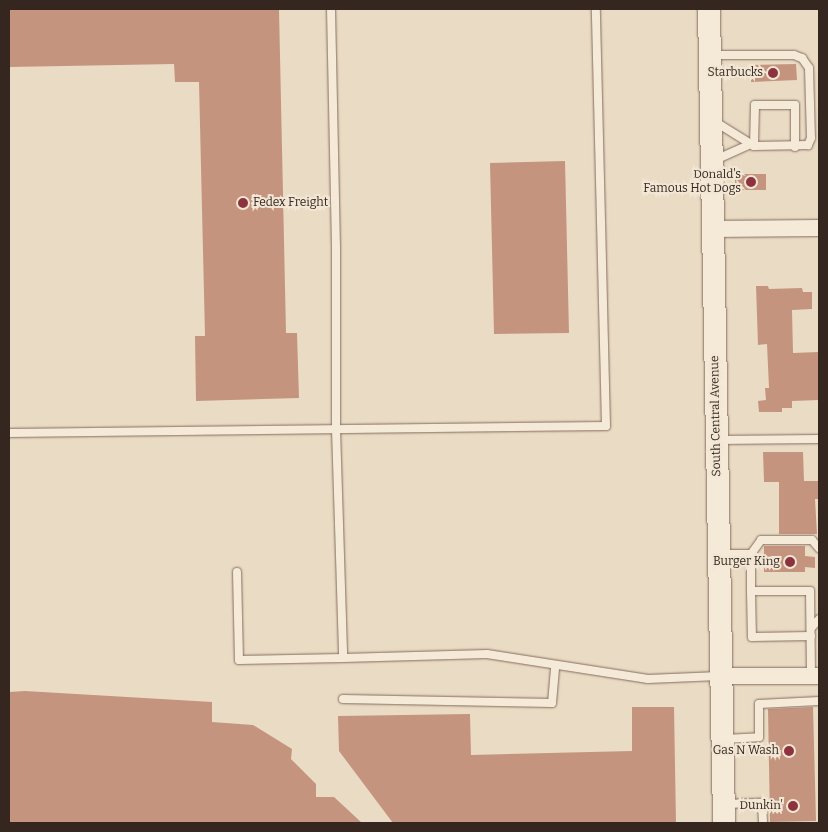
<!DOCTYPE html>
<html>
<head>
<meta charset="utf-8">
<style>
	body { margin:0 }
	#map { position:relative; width:828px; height:832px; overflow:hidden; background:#eadbc5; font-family:Bitter,serif }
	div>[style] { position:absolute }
	.building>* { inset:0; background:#c4947f }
	.roads { filter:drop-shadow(0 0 1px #836d5d) drop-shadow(0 0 1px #836d5d) }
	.service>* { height:8px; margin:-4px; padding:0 4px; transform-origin:4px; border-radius:4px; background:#f5e9d8 }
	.minor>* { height:16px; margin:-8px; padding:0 8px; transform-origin:8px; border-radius:8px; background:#f5e9d8 }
	.secondary>* { height:22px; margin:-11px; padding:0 11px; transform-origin:11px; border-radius:11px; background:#f5e9d8 }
	.dots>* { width:14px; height:14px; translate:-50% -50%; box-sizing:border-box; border:2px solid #f2e6d4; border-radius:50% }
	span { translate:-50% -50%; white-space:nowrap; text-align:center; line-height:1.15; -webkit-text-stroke:4px #f2e6d4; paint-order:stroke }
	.poi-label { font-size:12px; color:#352720 }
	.right { translate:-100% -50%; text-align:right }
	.left { translate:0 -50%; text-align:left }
	.street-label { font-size:12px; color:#352720 }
	.frame { position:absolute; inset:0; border:10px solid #352720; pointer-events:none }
</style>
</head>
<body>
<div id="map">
	<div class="building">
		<i style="clip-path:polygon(9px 9px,279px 9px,286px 333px,297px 333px,299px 398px,196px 401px,195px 336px,205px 336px,199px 82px,175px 82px,174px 64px,9px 67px)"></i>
		<i style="clip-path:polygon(796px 64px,797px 80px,751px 82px,750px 65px)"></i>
		<i style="clip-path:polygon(565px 161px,569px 333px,494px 334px,490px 163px)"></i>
		<i style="clip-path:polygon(735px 174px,766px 174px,766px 190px,735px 190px)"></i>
		<i style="clip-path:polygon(756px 286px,768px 286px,769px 289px,802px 288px,803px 292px,812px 292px,812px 309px,792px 310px,793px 353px,819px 352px,819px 400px,792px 401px,792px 408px,782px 408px,782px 412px,759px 412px,758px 401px,766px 400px,765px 388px,769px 388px,767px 344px,758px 345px)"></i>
		<i style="clip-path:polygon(763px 452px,803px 452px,804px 481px,819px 481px,819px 499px,815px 499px,817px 534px,779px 534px,779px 482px,764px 482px)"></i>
		<i style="clip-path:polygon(764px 546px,805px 546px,805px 556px,815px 557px,815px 568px,805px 567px,805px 572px,764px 572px)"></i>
		<i style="clip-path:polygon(25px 691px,212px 702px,212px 722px,253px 725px,292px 749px,291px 759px,316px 784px,316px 797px,334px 797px,362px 823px,9px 823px,9px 692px)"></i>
		<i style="clip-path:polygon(632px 707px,674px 707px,676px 823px,393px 823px,339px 751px,338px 716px,470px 714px,471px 755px,632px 751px)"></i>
		<i style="clip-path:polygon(813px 707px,816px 821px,770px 822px,768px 709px)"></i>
	</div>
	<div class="roads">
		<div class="service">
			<i style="left:331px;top:9px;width:241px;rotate:88.8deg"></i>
			<i style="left:336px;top:250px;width:179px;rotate:90deg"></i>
			<i style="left:336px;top:429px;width:229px;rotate:88.2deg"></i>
			<i style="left:343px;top:658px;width:144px;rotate:-1.6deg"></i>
			<i style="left:487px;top:654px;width:163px;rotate:8.8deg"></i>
			<i style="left:648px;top:679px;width:71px;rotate:-2.4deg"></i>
			<i style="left:713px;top:55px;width:81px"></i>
			<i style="left:794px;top:55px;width:9px;rotate:21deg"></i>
			<i style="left:802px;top:58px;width:12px;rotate:55deg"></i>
			<i style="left:809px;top:68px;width:70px;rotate:88.4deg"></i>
			<i style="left:811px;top:138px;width:8px;rotate:113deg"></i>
			<i style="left:808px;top:145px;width:54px;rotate:178.9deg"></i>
			<i style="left:754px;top:146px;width:47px;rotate:-148deg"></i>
			<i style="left:754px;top:146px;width:41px;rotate:-88.6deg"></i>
			<i style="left:755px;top:105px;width:40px"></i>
			<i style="left:795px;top:105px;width:42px;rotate:90deg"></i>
			<i style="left:715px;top:160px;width:37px;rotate:-24deg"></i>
			<i style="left:9px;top:433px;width:597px;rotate:-0.67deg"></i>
			<i style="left:606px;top:426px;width:417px;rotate:-91.4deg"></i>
			<i style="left:718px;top:440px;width:101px;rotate:-0.6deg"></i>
			<i style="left:720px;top:554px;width:31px"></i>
			<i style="left:751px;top:554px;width:37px;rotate:90deg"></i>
			<i style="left:751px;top:591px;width:59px"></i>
			<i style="left:810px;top:591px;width:86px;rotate:89.3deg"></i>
			<i style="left:751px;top:554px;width:17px;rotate:-54deg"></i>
			<i style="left:761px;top:540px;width:51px"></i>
			<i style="left:812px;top:540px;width:11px;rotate:49deg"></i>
			<i style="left:237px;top:572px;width:88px;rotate:88.7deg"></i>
			<i style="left:239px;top:660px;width:104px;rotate:-1.1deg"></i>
			<i style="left:751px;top:591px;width:46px;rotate:88.8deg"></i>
			<i style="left:752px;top:637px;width:59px;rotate:-1deg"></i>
			<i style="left:811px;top:628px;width:12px;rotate:-48deg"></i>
			<i style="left:343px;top:699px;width:209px;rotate:1.1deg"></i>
			<i style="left:552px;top:703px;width:38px;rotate:-85deg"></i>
			<i style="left:724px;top:739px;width:35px;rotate:-3deg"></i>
			<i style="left:759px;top:737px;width:33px;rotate:-90deg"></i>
			<i style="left:759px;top:704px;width:60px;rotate:-2.9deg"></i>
			<i style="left:725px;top:804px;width:37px;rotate:-2deg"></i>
			<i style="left:762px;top:803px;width:20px;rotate:87deg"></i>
		</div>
		<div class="minor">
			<i style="left:713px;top:229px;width:106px;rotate:-0.5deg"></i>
			<i style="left:721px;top:676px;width:98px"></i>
		</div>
		<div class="secondary">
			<i style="left:709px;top:9px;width:814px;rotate:88.94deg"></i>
		</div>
	</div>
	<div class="dots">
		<i style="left:773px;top:73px;background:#8c333e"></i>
		<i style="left:751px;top:182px;background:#8c333e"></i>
		<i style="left:243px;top:203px;background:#8c333e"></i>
		<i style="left:790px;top:562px;background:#8c333e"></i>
		<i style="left:789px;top:751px;background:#8c333e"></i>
		<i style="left:793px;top:806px;background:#8c333e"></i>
	</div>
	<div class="poi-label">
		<span class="right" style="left:763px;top:73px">Starbucks</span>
		<span class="right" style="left:741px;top:182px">Donald's<br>Famous Hot Dogs</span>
		<span class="left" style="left:253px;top:203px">Fedex Freight</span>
		<span class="right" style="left:780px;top:562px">Burger King</span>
		<span class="right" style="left:779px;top:751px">Gas N Wash</span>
		<span class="right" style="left:783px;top:806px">Dunkin'</span>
	</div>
	<div class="street-label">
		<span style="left:716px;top:416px;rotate:-91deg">South Central Avenue</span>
	</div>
	<div class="frame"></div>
</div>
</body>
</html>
